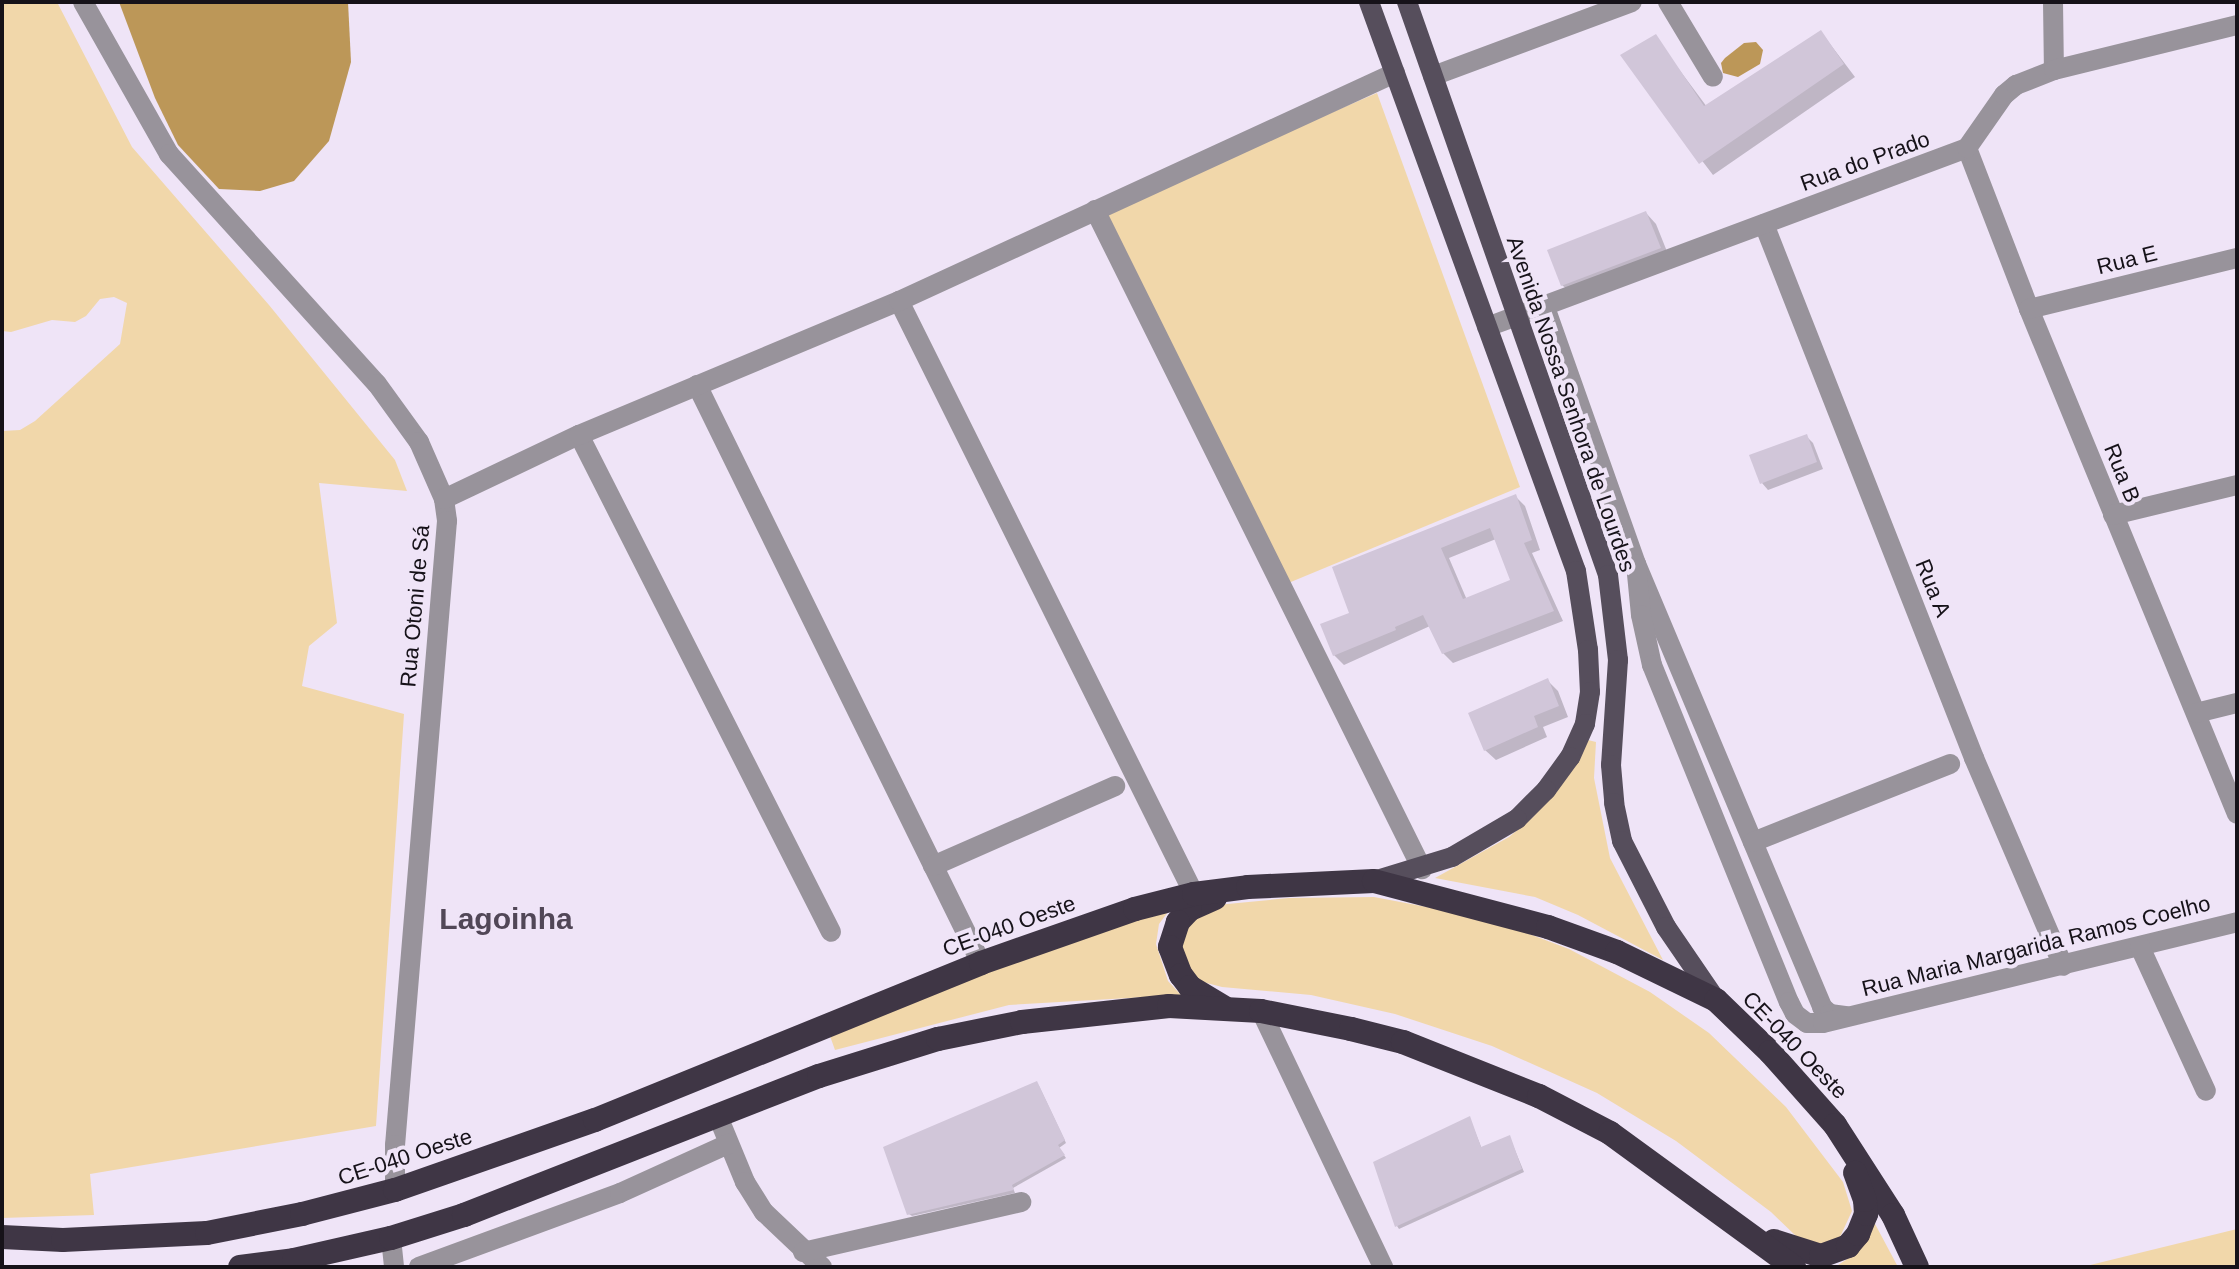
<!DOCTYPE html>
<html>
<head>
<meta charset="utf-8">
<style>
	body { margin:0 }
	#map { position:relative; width:2239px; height:1269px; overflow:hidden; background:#efe4f7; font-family:Helvetica,sans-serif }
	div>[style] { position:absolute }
	.green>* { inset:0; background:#f1d7aa }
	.water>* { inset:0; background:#bc9758 }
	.shadow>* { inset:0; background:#0003 }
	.building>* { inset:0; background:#d1c6d9 }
	.minor>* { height:20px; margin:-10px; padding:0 10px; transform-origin:10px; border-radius:10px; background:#98939b }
	.major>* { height:20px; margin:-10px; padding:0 10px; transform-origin:10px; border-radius:10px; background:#564e5c }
	.highway>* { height:24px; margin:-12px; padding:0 12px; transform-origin:12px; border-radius:12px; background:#3f3645 }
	span { translate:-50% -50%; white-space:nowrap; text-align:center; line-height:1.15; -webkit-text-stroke:8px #efe4f7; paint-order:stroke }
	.street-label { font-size:22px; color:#161219 }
	.district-label { font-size:30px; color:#514757; font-weight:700 }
	.frame { position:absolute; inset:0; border:4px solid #161219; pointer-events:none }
</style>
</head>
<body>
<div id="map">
	<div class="green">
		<i style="clip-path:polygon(2px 2px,57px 2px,132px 147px,269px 305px,395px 460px,407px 491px,319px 483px,337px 623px,309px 646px,302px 686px,404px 714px,376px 1126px,90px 1174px,94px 1215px,2px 1218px,2px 431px,20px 430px,35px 421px,120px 344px,127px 303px,114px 297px,100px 299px,86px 316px,75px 322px,52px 320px,11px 332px,2px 331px)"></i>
		<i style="clip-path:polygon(1377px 93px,1520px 487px,1286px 584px,1102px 211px)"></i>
		<i style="clip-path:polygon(1588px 740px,1596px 742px,1594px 778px,1610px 858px,1663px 960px,1578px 915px,1535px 897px,1435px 878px,1509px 837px,1533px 817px)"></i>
		<i style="clip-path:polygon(1374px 897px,1490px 919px,1569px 949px,1650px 992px,1709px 1033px,1786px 1107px,1843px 1182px,1852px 1211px,1840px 1237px,1827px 1244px,1813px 1245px,1797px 1237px,1771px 1212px,1676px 1141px,1597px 1093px,1492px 1046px,1395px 1014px,1311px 995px,1222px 987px,1203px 982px,1192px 976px,1177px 939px,1182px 929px,1217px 905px,1289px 898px)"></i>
		<i style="clip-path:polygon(1171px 908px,1159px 924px,1156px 944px,1168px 981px,1181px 995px,1009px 1005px,835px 1050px,830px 1036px,1013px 961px)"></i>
		<i style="clip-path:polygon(1874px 1222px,1898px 1267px,1835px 1267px,1858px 1252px)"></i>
		<i style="clip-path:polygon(2237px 1229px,2237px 1267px,2082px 1267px)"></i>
	</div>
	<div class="water">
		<i style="clip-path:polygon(119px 2px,348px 2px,351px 62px,329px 141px,294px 181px,260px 191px,219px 189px,178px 145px,155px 98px)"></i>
		<i style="clip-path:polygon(1756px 42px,1763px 50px,1760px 64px,1738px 77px,1723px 73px,1721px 63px,1725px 58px,1744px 43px)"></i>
	</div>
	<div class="shadow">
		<i style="clip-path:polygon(1821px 32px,1855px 77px,1713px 175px,1622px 56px,1655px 37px,1707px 107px)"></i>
		<i style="clip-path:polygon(1646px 213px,1656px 224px,1670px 259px,1573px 295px,1562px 285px)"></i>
		<i style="clip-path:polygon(1806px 436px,1813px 443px,1823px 469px,1768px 490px,1762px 483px)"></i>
		<i style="clip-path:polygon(evenodd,1515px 496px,1525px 506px,1540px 550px,1532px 553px,1563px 621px,1453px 663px,1443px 653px,1430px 626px,1344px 665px,1334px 655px,1351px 614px,1334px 568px,1515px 496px,1496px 539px,1512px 582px,1467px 600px,1449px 558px,1496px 539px)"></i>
		<i style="clip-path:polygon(1548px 681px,1558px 691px,1568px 717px,1543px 727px,1547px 737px,1496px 760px,1485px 750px)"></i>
		<i style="clip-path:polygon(1039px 1086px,1066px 1143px,1059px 1148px,1066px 1158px,1013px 1188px,1015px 1193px,912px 1216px,909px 1214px)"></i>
		<i style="clip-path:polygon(1470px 1119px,1482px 1149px,1510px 1138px,1524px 1172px,1399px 1229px,1397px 1226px)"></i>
	</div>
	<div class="building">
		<i style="clip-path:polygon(1821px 30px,1844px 64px,1699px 164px,1620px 55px,1656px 34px,1704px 106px)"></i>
		<i style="clip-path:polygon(1646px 211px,1661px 248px,1561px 286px,1547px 250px)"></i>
		<i style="clip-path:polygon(1807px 434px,1817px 462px,1760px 484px,1749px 455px)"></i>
		<i style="clip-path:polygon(evenodd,1516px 494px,1532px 540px,1524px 543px,1554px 611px,1442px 654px,1423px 615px,1395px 627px,1396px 630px,1333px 656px,1320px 624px,1349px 613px,1332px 567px,1516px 494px,1490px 528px,1510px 580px,1463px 599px,1441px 548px,1490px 528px)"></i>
		<i style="clip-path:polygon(1548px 678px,1559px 706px,1534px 716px,1538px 727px,1484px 751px,1468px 713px)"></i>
		<i style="clip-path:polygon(1037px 1081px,1065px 1140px,1058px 1145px,1065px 1155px,1012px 1185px,1014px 1190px,907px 1215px,883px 1147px)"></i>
		<i style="clip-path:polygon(1470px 1116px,1481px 1147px,1510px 1135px,1522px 1169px,1395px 1227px,1373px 1162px)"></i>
	</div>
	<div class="minor">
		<i style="left:83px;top:2px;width:175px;rotate:60.5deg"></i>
		<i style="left:169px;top:154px;width:310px;rotate:47.9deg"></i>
		<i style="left:377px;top:384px;width:72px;rotate:54.1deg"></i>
		<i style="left:419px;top:442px;width:62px;rotate:66.3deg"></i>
		<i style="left:444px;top:499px;width:22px;rotate:82deg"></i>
		<i style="left:447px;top:521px;width:626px;rotate:94.76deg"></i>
		<i style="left:395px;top:1145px;width:45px;rotate:90deg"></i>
		<i style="left:1668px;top:2px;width:87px;rotate:59deg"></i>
		<i style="left:2053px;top:2px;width:68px;rotate:89.2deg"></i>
		<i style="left:1433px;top:76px;width:212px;rotate:-20.4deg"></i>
		<i style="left:1967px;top:148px;width:173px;rotate:68.9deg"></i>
		<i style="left:2029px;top:309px;width:546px;rotate:67.61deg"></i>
		<i style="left:1095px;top:210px;width:736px;rotate:63.61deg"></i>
		<i style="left:1764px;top:224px;width:574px;rotate:68.53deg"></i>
		<i style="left:1974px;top:758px;width:226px;rotate:66.8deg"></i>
		<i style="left:899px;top:301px;width:662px;rotate:63.55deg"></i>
		<i style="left:1545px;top:307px;width:273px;rotate:70.5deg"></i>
		<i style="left:1636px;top:564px;width:480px;rotate:67.2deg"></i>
		<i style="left:1822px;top:1007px;width:11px;rotate:41deg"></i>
		<i style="left:1830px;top:1014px;width:17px;rotate:7deg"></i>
		<i style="left:2029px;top:309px;width:214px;rotate:-13.8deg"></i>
		<i style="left:1487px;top:327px;width:512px;rotate:-20.45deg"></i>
		<i style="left:1967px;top:148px;width:65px;rotate:-55.1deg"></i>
		<i style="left:2004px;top:95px;width:16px;rotate:-40deg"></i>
		<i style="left:2016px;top:85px;width:41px;rotate:-21.5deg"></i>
		<i style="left:2054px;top:70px;width:188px;rotate:-13.8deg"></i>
		<i style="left:697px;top:385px;width:644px;rotate:63.83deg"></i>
		<i style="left:579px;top:435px;width:557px;rotate:63.11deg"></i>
		<i style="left:444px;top:499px;width:149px;rotate:-25.4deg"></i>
		<i style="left:579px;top:435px;width:347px;rotate:-22.7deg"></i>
		<i style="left:899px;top:301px;width:546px;rotate:-24.69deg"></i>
		<i style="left:2113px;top:515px;width:128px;rotate:-13.6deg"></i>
		<i style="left:1636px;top:564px;width:51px;rotate:84.4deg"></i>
		<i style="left:1641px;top:615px;width:51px;rotate:77.6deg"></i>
		<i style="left:1652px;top:665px;width:364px;rotate:67.9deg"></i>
		<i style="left:1789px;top:1002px;width:13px;rotate:63deg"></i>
		<i style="left:1795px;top:1014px;width:15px;rotate:37deg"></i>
		<i style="left:1807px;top:1023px;width:16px"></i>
		<i style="left:1823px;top:1023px;width:426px;rotate:-13.7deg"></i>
		<i style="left:2196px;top:713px;width:42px;rotate:-13.7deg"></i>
		<i style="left:1753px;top:842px;width:212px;rotate:-21.6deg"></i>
		<i style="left:933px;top:866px;width:199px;rotate:-23.7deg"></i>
		<i style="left:2140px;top:947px;width:158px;rotate:65.4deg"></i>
		<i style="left:1261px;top:1011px;width:284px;rotate:64.5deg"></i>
		<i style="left:717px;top:1114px;width:74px;rotate:67.6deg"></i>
		<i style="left:745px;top:1182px;width:36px;rotate:58deg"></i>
		<i style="left:764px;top:1212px;width:80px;rotate:43.5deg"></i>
		<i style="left:391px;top:1238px;width:29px;rotate:84deg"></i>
		<i style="left:803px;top:1252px;width:224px;rotate:-12.9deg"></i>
		<i style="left:419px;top:1267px;width:214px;rotate:-20.2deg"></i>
		<i style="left:620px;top:1193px;width:119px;rotate:-24.4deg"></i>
	</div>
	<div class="major">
		<i style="left:1369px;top:2px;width:605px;rotate:70.01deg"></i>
		<i style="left:1576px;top:571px;width:80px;rotate:81.4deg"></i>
		<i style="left:1588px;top:650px;width:42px;rotate:87.3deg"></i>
		<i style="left:1590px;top:692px;width:32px;rotate:99deg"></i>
		<i style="left:1585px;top:724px;width:36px;rotate:114deg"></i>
		<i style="left:1570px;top:757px;width:41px;rotate:126deg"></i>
		<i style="left:1546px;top:790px;width:41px;rotate:135deg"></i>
		<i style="left:1517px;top:819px;width:75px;rotate:149.7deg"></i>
		<i style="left:1452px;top:857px;width:82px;rotate:162.9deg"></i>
		<i style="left:1407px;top:2px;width:607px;rotate:70.67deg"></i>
		<i style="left:1608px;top:575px;width:86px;rotate:83.3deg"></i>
		<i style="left:1618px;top:660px;width:105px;rotate:93.8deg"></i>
		<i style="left:1611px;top:765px;width:38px;rotate:85deg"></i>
		<i style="left:1614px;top:803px;width:39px;rotate:78deg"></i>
		<i style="left:1622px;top:841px;width:97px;rotate:62.9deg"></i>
		<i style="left:1666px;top:927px;width:88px;rotate:55.6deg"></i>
	</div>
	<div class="highway">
		<i style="left:1215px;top:898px;width:27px;rotate:156deg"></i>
		<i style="left:1190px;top:909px;width:18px;rotate:133deg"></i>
		<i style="left:1178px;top:922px;width:26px;rotate:108deg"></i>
		<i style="left:1170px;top:947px;width:30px;rotate:69deg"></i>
		<i style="left:1181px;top:975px;width:15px;rotate:53deg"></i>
		<i style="left:1190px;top:987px;width:39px;rotate:31deg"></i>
		<i style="left:2px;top:1237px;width:61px;rotate:2.8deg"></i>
		<i style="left:63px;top:1240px;width:144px;rotate:-2.8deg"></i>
		<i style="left:207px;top:1233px;width:97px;rotate:-11.3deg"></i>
		<i style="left:302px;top:1214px;width:96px;rotate:-14.5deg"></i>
		<i style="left:395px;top:1190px;width:212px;rotate:-19.3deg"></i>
		<i style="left:595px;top:1120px;width:417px;rotate:-22.1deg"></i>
		<i style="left:981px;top:963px;width:163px;rotate:-19.3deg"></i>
		<i style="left:1135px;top:909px;width:61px;rotate:-14.3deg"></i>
		<i style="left:1194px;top:894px;width:54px;rotate:-7.4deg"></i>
		<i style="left:1248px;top:887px;width:126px;rotate:-2.7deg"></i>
		<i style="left:1374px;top:881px;width:180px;rotate:14.8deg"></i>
		<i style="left:1548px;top:927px;width:73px;rotate:19.9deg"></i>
		<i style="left:1617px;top:952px;width:110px;rotate:25.9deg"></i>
		<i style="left:1716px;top:1000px;width:75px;rotate:43.9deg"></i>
		<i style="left:1770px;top:1052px;width:98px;rotate:48.3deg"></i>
		<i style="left:1835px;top:1125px;width:107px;rotate:57.2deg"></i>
		<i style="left:1893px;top:1215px;width:57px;rotate:65.2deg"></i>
		<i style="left:1774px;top:1241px;width:49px;rotate:17.7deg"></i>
		<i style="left:1821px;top:1256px;width:29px;rotate:-20deg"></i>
		<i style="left:1848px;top:1246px;width:16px;rotate:-50deg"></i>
		<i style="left:1858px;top:1234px;width:22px;rotate:-68deg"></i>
		<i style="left:1866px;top:1214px;width:14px;rotate:-94deg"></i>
		<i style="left:1865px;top:1200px;width:29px;rotate:-110deg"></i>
		<i style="left:240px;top:1267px;width:54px;rotate:-7.4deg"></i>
		<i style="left:294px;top:1260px;width:99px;rotate:-12.8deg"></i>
		<i style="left:391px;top:1238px;width:77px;rotate:-17.5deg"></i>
		<i style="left:464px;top:1215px;width:381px;rotate:-21.4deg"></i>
		<i style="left:819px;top:1076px;width:125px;rotate:-17.3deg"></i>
		<i style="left:938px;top:1039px;width:86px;rotate:-11.4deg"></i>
		<i style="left:1022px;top:1022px;width:148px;rotate:-6.2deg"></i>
		<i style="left:1169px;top:1006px;width:92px;rotate:3.1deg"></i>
		<i style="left:1261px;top:1011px;width:92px;rotate:11.3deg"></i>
		<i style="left:1351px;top:1029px;width:54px;rotate:14deg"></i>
		<i style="left:1403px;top:1042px;width:146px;rotate:21.7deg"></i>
		<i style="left:1539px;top:1096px;width:80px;rotate:27.5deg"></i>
		<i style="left:1610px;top:1133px;width:228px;rotate:36.1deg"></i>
	</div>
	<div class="street-label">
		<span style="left:1865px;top:161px;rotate:-20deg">Rua do Prado</span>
		<span style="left:2127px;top:260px;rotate:-14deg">Rua E</span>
		<span style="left:1571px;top:404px;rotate:71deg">Avenida Nossa Senhora de Lourdes</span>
		<span style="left:2122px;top:473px;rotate:68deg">Rua B</span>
		<span style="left:1933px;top:588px;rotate:68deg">Rua A</span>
		<span style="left:415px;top:606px;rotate:-85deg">Rua Otoni de Sá</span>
		<span style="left:1009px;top:926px;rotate:-20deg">CE-040 Oeste</span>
		<span style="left:2036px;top:946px;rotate:-14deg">Rua Maria Margarida Ramos Coelho</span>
		<span style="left:1795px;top:1045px;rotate:46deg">CE-040 Oeste</span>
		<span style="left:405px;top:1157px;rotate:-18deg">CE-040 Oeste</span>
	</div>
	<div class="district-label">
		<span style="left:506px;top:919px">Lagoinha</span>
	</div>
	<div class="frame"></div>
</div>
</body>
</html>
